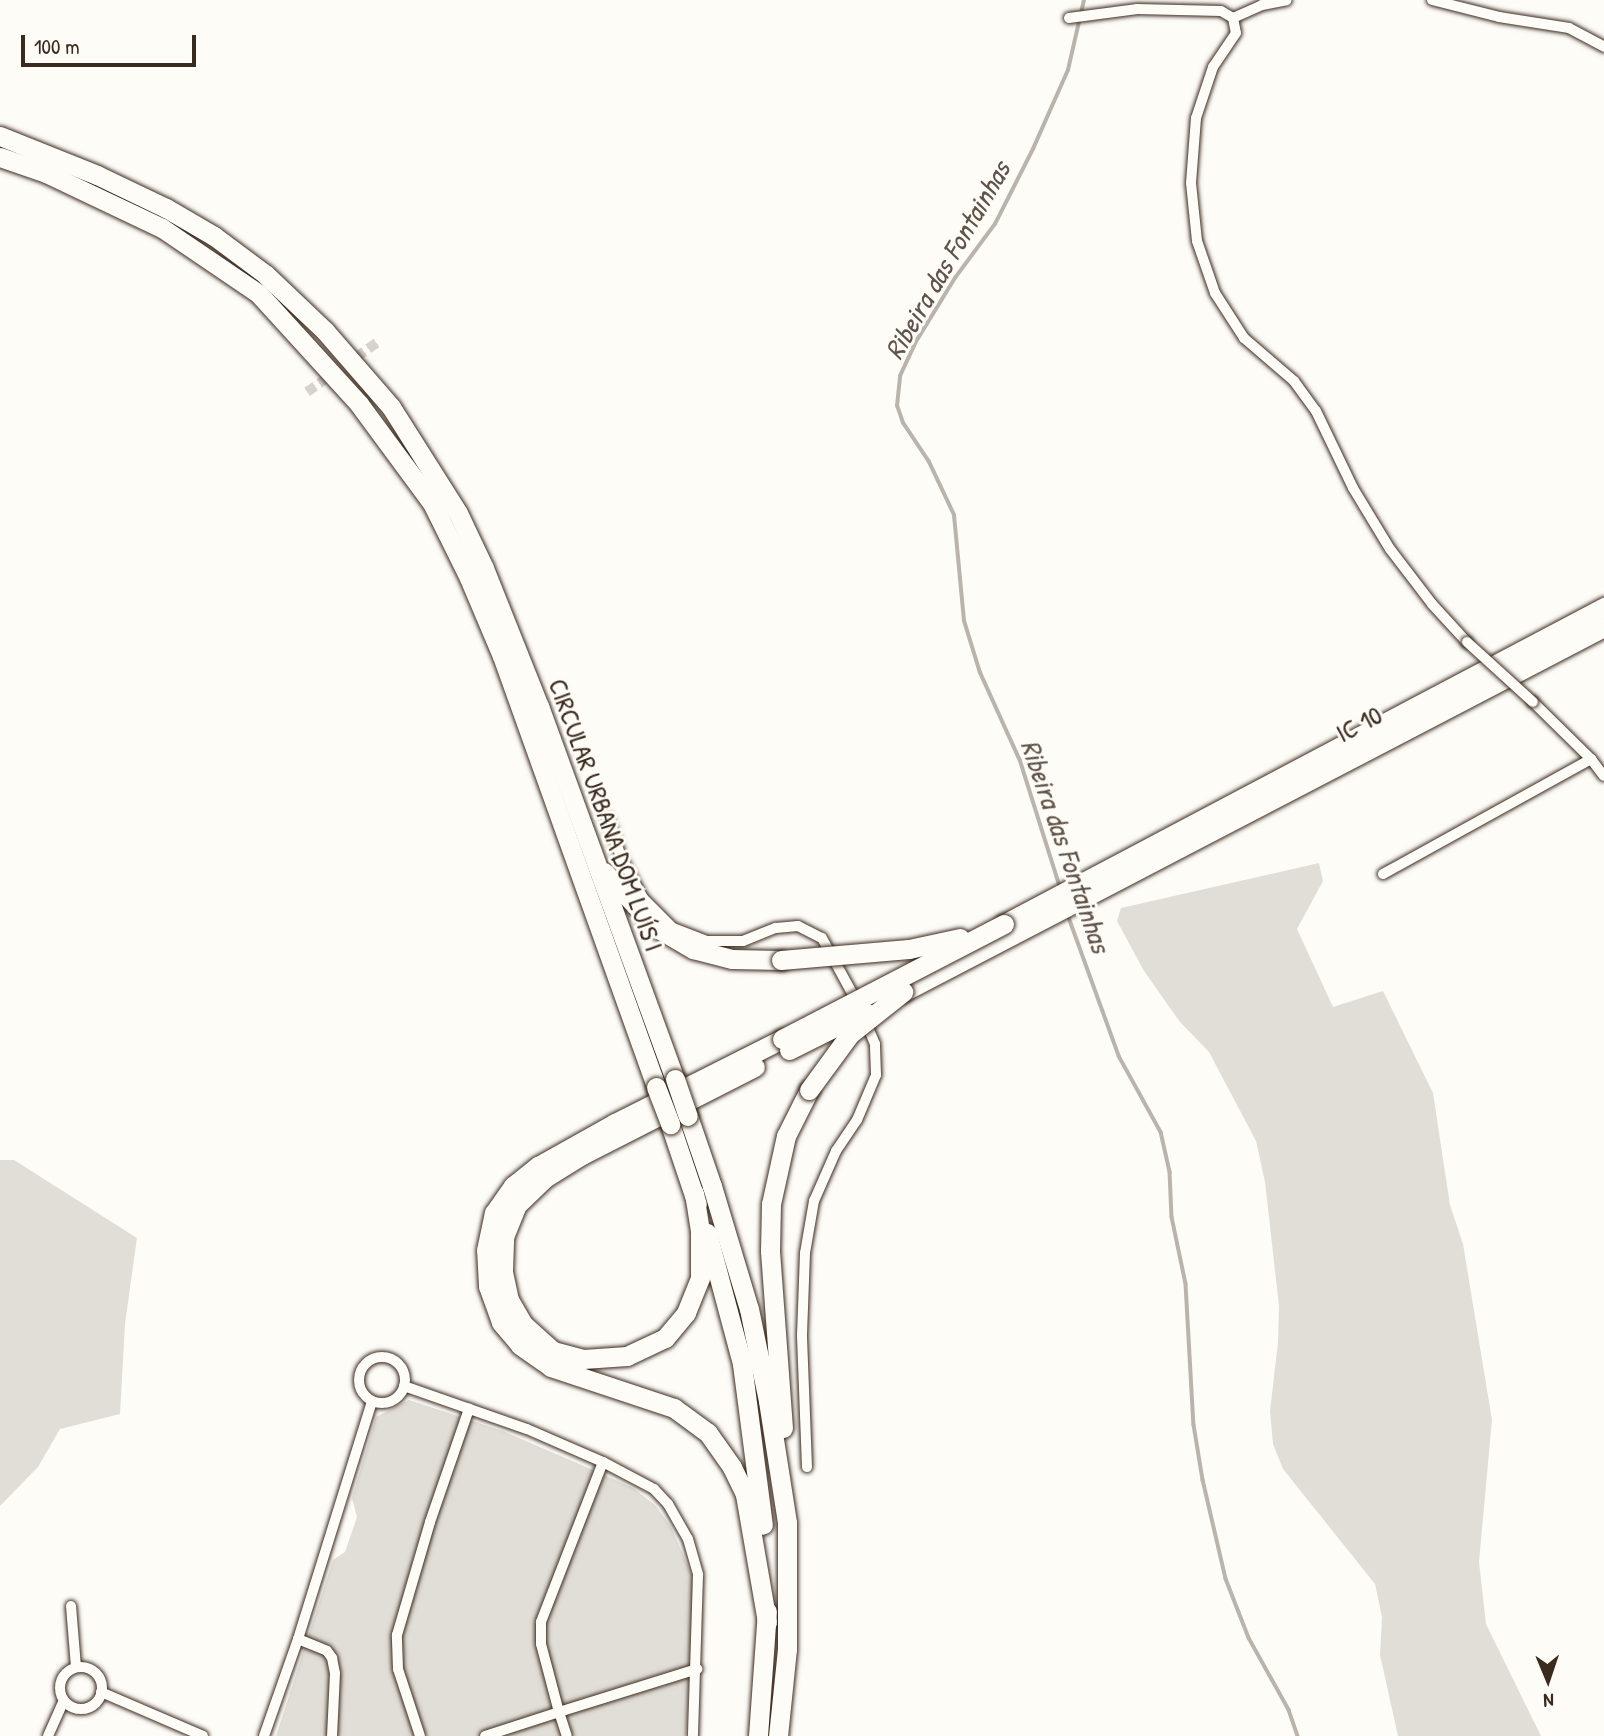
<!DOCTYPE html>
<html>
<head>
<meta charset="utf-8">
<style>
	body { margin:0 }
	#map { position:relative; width:1604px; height:1736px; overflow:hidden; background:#fdfcf7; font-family:"Patrick Hand",sans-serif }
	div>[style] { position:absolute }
	.green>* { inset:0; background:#e1ded7 }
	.stream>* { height:3.5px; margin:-1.75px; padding:0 1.75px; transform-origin:1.75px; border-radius:1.75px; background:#bbb4ad }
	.street-tunnel>* { height:10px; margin-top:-5px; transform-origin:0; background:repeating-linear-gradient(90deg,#d6d2cc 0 10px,transparent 0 15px) }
	.roads { filter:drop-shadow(0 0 2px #3b2a1e) drop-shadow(0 0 2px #3b2a1e) }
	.street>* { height:10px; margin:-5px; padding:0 5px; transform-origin:5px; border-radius:5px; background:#fdfcf7 }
	.street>.ring { margin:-5px; padding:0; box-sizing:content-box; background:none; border:10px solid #fdfcf7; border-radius:50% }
	.highway>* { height:19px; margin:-9.5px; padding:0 9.5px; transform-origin:9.5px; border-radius:9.5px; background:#fdfcf7 }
	.bridges { filter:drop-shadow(0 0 2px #3b2a1e) drop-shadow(0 0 2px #3b2a1e) }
	.street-bridge>* { height:10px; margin:-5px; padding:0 5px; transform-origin:5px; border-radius:5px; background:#fdfcf7 }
	.highway-bridge>* { height:19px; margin:-9.5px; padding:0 9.5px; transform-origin:9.5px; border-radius:9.5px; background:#fdfcf7 }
	span { translate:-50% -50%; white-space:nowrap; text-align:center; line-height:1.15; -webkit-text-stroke:6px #fdfcf7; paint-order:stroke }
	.street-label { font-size:26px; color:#3b2a1e }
	.water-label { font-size:28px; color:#615349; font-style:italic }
	.north { position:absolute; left:1513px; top:1645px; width:70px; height:70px; -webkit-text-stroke:5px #fdfcf7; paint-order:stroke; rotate:178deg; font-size:19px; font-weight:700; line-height:28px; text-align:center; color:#3b2a1e }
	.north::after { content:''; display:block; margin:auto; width:24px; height:32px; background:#3b2a1e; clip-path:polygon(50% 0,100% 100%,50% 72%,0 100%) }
	.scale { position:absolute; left:21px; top:35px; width:175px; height:32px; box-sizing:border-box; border:4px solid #3b2a1e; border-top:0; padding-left:9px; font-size:21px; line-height:24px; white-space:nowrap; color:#3b2a1e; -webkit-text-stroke:5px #fdfcf7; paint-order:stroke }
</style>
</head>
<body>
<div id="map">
	<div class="green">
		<i style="clip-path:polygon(1319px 863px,1323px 881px,1297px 929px,1333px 1007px,1383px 991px,1433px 1093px,1450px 1205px,1463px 1244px,1492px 1420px,1479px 1562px,1486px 1624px,1541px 1736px,1398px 1736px,1380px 1655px,1382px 1617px,1375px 1584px,1283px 1469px,1273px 1444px,1270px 1411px,1278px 1342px,1279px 1306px,1265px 1182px,1256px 1141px,1209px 1052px,1180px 1022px,1144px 971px,1117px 921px,1121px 908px)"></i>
		<i style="clip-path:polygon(0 1160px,14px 1160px,137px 1238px,125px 1324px,120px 1414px,60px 1429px,38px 1467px,0 1506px)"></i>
		<i style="clip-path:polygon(409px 1400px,503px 1431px,586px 1467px,633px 1488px,655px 1505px,671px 1527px,691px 1573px,694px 1593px,686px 1736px,276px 1736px,333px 1560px,345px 1552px,357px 1517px,352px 1498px,376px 1417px)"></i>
	</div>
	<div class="stream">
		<i style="left:1060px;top:888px;width:133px;rotate:-107.5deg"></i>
		<i style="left:1020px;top:761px;width:97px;rotate:-114.4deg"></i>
		<i style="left:980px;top:673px;width:54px;rotate:-107.1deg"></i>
		<i style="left:964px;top:621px;width:106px;rotate:-95.4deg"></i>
		<i style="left:954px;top:515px;width:59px;rotate:-115.3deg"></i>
		<i style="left:929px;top:462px;width:47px;rotate:-123.7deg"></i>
		<i style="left:903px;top:423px;width:18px;rotate:-109deg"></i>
		<i style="left:897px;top:406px;width:30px;rotate:-84deg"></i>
		<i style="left:900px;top:376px;width:40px;rotate:-65deg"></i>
		<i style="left:917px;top:340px;width:73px;rotate:-58.5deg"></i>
		<i style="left:955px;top:278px;width:67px;rotate:-53.5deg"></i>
		<i style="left:995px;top:224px;width:84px;rotate:-63.1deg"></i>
		<i style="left:1033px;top:149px;width:86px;rotate:-66.1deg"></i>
		<i style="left:1068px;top:70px;width:72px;rotate:-77.1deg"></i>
		<i style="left:1067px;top:912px;width:153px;rotate:70.1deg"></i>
		<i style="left:1119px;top:1056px;width:87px;rotate:61.1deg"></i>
		<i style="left:1161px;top:1132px;width:41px;rotate:77.3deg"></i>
		<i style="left:1170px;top:1172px;width:45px;rotate:87.5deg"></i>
		<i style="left:1172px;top:1217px;width:68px;rotate:78.2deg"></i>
		<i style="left:1186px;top:1284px;width:141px;rotate:86.8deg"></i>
		<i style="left:1194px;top:1425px;width:56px;rotate:80.7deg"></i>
		<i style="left:1203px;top:1480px;width:102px;rotate:76.9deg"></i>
		<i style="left:1226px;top:1579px;width:63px;rotate:68.7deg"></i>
		<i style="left:1249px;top:1638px;width:82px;rotate:60.9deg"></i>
		<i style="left:1289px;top:1710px;width:28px;rotate:71deg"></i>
	</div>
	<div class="street-tunnel">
		<i style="left:307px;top:392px;width:87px;rotate:-35.2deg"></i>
	</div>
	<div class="roads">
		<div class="street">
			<i style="left:1432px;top:0;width:69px;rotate:14.2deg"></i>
			<i style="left:1499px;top:17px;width:71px;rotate:8.9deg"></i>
			<i style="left:1569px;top:28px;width:40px;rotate:28deg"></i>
			<i style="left:1069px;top:18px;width:69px;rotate:-7.5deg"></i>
			<i style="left:1137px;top:9px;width:84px;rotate:1.4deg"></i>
			<i style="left:1221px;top:11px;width:14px;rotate:30deg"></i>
			<i style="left:1233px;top:18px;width:15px;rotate:79deg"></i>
			<i style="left:1236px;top:33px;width:41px;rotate:124.1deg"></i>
			<i style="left:1213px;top:67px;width:54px;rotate:108.4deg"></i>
			<i style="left:1196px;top:118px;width:65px;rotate:94.4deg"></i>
			<i style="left:1191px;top:183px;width:58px;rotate:84.1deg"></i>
			<i style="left:1197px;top:241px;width:55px;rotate:70.9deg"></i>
			<i style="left:1215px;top:293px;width:54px;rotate:57.2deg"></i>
			<i style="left:1244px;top:338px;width:66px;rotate:40.7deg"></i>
			<i style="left:1294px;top:381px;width:37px;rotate:54deg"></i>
			<i style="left:1316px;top:411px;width:85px;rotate:64.3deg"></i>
			<i style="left:1353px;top:488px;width:71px;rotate:58.8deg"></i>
			<i style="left:1390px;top:549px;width:69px;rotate:52.6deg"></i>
			<i style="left:1432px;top:604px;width:52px;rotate:47.4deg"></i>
			<i style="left:1233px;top:18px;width:32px;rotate:-24deg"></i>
			<i style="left:1262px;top:5px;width:25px;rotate:-11deg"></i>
			<i style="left:1533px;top:702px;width:81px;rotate:44.5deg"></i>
			<i style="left:1591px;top:759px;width:21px;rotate:53deg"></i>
			<i style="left:608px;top:818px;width:41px;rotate:71.6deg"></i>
			<i style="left:621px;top:857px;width:47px;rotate:61.8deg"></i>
			<i style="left:643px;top:898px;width:42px;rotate:45deg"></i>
			<i style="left:673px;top:928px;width:36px;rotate:21deg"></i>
			<i style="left:707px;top:941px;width:36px"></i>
			<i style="left:743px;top:941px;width:35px;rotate:-22deg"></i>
			<i style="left:776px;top:928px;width:22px;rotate:-5deg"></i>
			<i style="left:798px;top:926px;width:27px;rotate:27deg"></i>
			<i style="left:822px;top:938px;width:75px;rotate:61.4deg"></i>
			<i style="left:1383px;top:874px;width:238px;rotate:-28.9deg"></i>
			<i class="ring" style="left:359px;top:1357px;width:36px;height:36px"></i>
			<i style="left:404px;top:1386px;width:130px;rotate:19.3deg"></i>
			<i style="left:527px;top:1429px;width:83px;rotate:23.5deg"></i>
			<i style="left:603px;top:1462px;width:58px;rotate:27.9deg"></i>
			<i style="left:654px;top:1489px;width:21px;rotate:47deg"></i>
			<i style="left:668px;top:1504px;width:40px;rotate:60.3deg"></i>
			<i style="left:688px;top:1539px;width:37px;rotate:74deg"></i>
			<i style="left:698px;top:1575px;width:161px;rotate:91.8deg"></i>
			<i style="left:603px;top:1462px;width:172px;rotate:111.2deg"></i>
			<i style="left:541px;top:1622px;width:22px;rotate:90deg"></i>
			<i style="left:541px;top:1644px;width:70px;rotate:75.2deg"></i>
			<i style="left:559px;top:1712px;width:145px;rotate:-17.3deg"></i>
			<i style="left:807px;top:1467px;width:132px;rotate:-92.2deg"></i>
			<i style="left:802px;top:1335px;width:82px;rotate:-87.9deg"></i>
			<i style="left:805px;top:1253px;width:53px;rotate:-80.2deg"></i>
			<i style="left:814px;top:1201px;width:55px;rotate:-66.3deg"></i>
			<i style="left:836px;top:1151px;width:37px;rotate:-56deg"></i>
			<i style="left:857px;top:1120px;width:49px;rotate:-67.1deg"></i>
			<i style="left:876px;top:1075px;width:31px;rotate:-92deg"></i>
			<i style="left:875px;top:1044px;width:28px;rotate:-113deg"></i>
			<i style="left:71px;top:1606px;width:61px;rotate:85.3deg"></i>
			<i style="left:298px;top:1639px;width:31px;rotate:22deg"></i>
			<i style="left:327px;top:1651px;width:9px;rotate:54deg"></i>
			<i style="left:332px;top:1658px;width:15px;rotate:79deg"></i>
			<i style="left:335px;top:1673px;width:63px;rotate:92.7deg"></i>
			<i class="ring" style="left:60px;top:1667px;width:32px;height:32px"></i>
			<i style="left:101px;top:1692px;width:111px;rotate:23.3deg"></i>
			<i style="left:48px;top:1736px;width:39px;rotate:-66deg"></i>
			<i style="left:264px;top:1736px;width:103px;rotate:-70.7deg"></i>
			<i style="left:298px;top:1639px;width:249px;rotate:-72.7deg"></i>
			<i style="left:420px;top:1736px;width:71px;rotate:-108.2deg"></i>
			<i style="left:398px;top:1669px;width:34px;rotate:-92deg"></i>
			<i style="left:397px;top:1635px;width:118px;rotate:-73.7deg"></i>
			<i style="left:430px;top:1522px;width:120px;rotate:-71deg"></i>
			<i style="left:485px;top:1736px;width:78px;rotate:-18deg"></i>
			<i style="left:559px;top:1712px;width:25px;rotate:72deg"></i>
		</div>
		<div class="highway">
			<i style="left:0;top:136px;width:105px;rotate:21.9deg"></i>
			<i style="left:97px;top:175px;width:76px;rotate:25.6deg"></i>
			<i style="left:166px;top:208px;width:56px;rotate:30.3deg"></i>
			<i style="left:214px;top:236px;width:64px;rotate:36.7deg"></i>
			<i style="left:265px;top:274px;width:83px;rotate:43.5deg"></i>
			<i style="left:325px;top:331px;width:101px;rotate:49deg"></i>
			<i style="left:391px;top:407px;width:125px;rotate:57.7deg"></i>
			<i style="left:458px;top:513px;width:61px;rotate:64.7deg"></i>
			<i style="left:484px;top:568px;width:149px;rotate:68.3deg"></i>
			<i style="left:539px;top:706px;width:397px;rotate:70deg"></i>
			<i style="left:0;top:157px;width:49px;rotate:19.2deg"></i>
			<i style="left:46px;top:173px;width:128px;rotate:25.4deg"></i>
			<i style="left:162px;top:228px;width:117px;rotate:34.2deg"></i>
			<i style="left:259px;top:294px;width:149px;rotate:47.7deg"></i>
			<i style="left:359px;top:404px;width:123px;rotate:53.6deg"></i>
			<i style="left:432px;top:503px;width:84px;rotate:63.7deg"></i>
			<i style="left:469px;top:578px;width:85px;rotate:67.1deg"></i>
			<i style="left:502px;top:656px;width:458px;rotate:70.3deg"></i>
			<i style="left:604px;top:872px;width:77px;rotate:46.6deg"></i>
			<i style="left:657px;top:928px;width:42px;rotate:30.3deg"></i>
			<i style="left:693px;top:949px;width:40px;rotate:14.4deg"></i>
			<i style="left:732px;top:959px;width:49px;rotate:1.2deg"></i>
			<i style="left:1004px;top:924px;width:679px;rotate:-27.85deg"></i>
			<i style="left:903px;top:992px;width:790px;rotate:-27.51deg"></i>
			<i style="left:688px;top:1116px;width:74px;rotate:71.1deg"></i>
			<i style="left:712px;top:1186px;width:128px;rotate:73.3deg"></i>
			<i style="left:749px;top:1309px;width:94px;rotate:78.3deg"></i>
			<i style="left:768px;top:1401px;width:123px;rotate:81.1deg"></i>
			<i style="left:787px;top:1523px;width:126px;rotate:90deg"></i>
			<i style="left:787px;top:1649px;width:87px;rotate:95.9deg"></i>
			<i style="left:670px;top:1124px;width:84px;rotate:71.4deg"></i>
			<i style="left:694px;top:1193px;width:38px;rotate:81deg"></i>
			<i style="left:700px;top:1231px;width:47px;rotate:90deg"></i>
			<i style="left:700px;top:1278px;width:38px;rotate:112deg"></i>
			<i style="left:686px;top:1313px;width:33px;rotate:130deg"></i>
			<i style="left:665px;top:1338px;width:42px;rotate:154.7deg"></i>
			<i style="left:627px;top:1356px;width:44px;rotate:176.1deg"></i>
			<i style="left:583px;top:1359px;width:31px;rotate:-165deg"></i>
			<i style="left:553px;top:1351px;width:40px;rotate:-138deg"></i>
			<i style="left:523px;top:1324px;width:28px;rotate:-120deg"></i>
			<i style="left:509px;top:1300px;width:30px;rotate:-102deg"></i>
			<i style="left:503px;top:1271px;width:34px;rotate:-88deg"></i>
			<i style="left:504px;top:1237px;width:35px;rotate:-68deg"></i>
			<i style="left:517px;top:1205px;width:39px;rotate:-44deg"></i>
			<i style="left:545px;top:1178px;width:44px;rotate:-31.9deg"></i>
			<i style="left:582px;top:1155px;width:194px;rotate:-27deg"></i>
			<i style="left:707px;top:1233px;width:136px;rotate:75deg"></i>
			<i style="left:742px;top:1364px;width:162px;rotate:82.6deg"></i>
			<i style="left:783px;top:1428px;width:177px;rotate:-94.2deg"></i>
			<i style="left:770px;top:1251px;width:47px;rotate:-88.8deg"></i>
			<i style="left:771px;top:1204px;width:70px;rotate:-77.6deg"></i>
			<i style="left:786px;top:1136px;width:51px;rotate:-63.4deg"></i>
			<i style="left:767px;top:1622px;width:130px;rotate:-99.8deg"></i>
			<i style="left:745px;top:1494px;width:30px;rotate:-116deg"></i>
			<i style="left:732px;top:1467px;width:42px;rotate:-125.2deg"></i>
			<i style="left:708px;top:1433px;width:42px;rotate:-143.7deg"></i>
			<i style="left:674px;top:1408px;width:130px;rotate:-161.6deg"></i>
			<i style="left:551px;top:1367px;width:38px;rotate:-145deg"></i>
			<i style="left:520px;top:1345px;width:30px;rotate:-130deg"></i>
			<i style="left:501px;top:1322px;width:38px;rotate:-110deg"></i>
			<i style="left:488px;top:1286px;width:36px;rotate:-93deg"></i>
			<i style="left:486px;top:1250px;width:38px;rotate:-78deg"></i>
			<i style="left:494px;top:1213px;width:33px;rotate:-55deg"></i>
			<i style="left:513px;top:1186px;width:32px;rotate:-39deg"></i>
			<i style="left:538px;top:1166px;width:88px;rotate:-29.2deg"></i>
			<i style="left:615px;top:1123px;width:187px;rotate:-26.7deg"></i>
			<i style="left:758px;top:1736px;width:125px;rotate:-85.9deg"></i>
		</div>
	</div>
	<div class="bridges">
		<div class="street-bridge">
			<i style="left:1467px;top:642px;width:89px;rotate:42.3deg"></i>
		</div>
		<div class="highway-bridge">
			<i style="left:781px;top:960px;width:128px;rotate:-4.9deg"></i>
			<i style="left:909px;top:949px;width:52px;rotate:-12.2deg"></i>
			<i style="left:782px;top:1039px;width:250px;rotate:-27.4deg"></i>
			<i style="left:789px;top:1050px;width:85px;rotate:-26.6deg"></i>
			<i style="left:675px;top:1079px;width:39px;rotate:71deg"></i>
			<i style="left:656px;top:1087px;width:40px;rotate:69deg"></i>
			<i style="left:809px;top:1090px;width:69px;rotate:-53.8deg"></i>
			<i style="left:850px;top:1034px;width:68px;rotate:-38.4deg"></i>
		</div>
	</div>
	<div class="street-label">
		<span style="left:1359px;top:724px;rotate:-28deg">IC 10</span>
		<span style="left:606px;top:815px;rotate:70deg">CIRCULAR URBANA DOM LUÍS I</span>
	</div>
	<div class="water-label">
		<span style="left:947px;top:260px;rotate:-60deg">Ribeira das Fontainhas</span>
		<span style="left:1066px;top:846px;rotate:71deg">Ribeira das Fontainhas</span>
	</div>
	<div class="north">N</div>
	<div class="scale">100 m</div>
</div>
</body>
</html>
